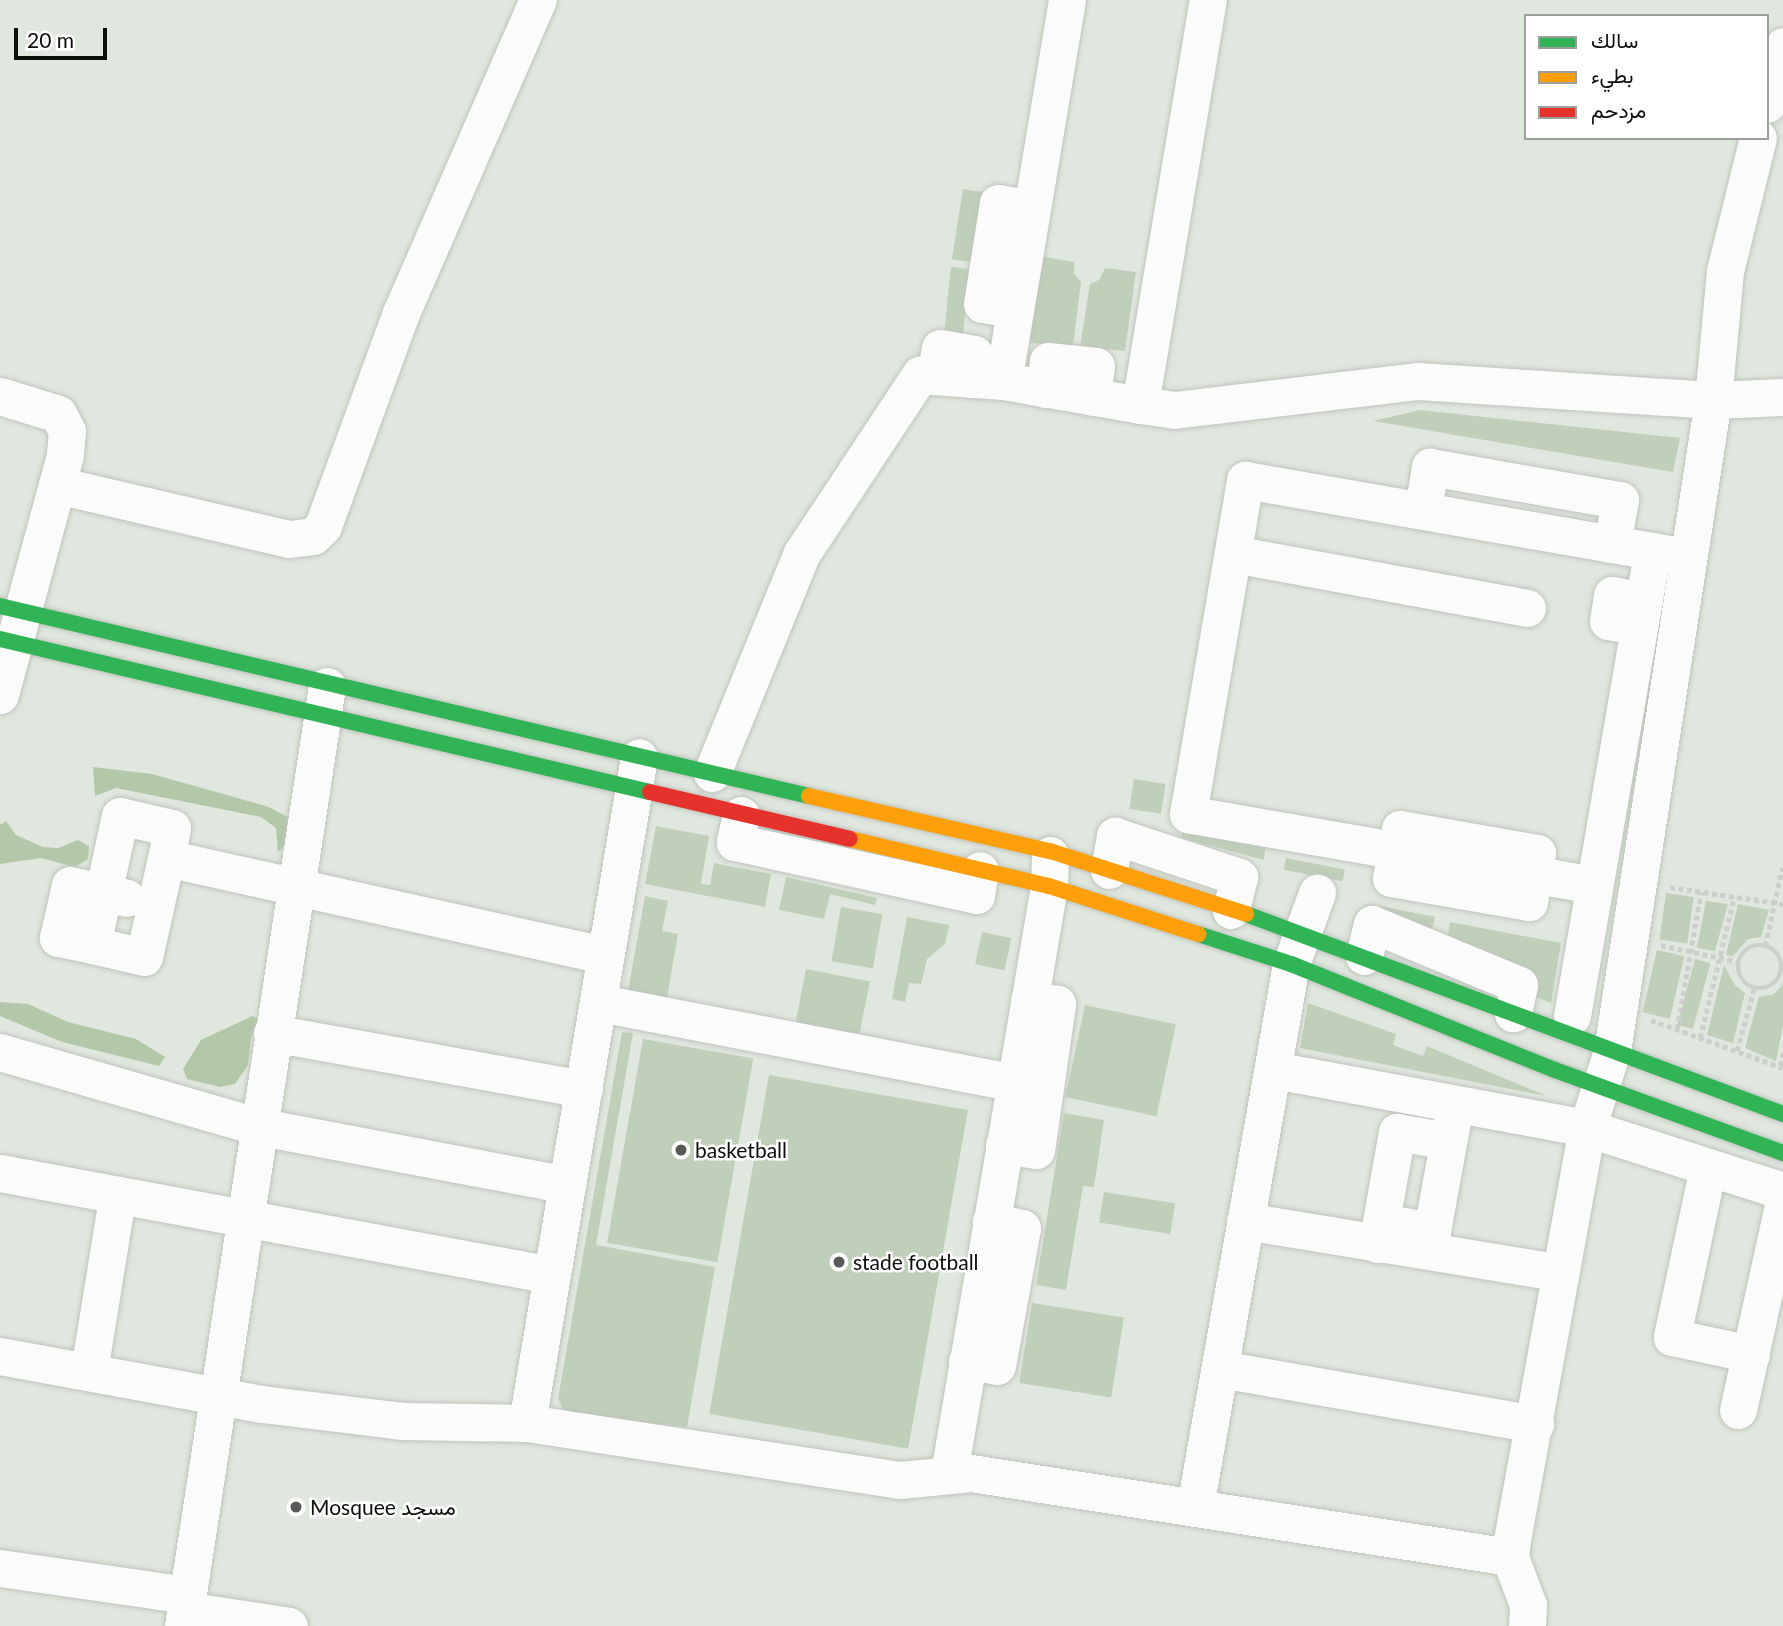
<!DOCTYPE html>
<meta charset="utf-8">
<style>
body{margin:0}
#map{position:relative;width:1783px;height:1626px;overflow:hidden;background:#e0e7de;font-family:Lato,Vazirmatn,sans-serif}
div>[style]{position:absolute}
.green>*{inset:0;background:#c0cfb9;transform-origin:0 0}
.forest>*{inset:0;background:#b2c8a8}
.path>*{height:4.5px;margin-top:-2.25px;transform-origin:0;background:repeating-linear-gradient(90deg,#cdcfcc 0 5px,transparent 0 8.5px)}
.path>.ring{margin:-2.25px;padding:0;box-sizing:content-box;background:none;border:4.5px solid #cdcfcc;border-radius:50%}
.roads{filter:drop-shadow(0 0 2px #bfc4bd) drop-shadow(0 0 2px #bfc4bd)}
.street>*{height:37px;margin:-18.5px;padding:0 18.5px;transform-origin:18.5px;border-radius:18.5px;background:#fafbfa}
.fast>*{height:16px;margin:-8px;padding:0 8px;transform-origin:8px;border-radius:8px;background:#30b455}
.slow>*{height:16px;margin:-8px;padding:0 8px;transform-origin:8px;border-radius:8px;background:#ff9f0a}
.jam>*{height:16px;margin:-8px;padding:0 8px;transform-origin:8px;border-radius:8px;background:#e5322d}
.dots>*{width:19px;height:19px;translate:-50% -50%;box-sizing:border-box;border:4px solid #fff;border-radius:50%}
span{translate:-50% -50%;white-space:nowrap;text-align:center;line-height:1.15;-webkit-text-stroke:5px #fff;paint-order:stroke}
.poi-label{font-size:21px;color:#0b0e09}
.left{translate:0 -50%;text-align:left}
.legend{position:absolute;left:1524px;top:14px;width:245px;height:126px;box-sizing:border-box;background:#fff;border:2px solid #9d9f9d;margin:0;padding:9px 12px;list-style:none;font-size:21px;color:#0b0e09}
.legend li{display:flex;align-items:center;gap:14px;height:35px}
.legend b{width:35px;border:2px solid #9d9f9d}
.scale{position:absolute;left:14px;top:28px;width:93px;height:32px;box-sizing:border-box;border:4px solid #0b0e09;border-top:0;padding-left:9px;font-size:21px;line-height:24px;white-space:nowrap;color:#0b0e09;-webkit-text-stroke:5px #fff;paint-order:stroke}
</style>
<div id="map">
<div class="green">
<i style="left:963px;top:189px;width:19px;height:71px;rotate:9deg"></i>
<i style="clip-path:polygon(1044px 257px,1074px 262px,1074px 274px,1081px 282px,1073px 345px,1028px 343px)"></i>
<i style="left:951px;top:267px;width:19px;height:71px;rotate:6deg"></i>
<i style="clip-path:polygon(1105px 268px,1136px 272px,1125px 351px,1080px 347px,1090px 284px,1099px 280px)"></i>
<i style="clip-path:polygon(1420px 410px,1680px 438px,1673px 472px,1373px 421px)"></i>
<i style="left:1134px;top:779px;width:32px;height:30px;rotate:9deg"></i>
<i style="clip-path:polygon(656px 826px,709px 836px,701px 884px,710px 885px,714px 863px,771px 874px,765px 907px,645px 884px)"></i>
<i style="clip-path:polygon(1183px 831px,1265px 848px,1264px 860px,1182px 838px)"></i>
<i style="left:1286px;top:858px;width:60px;height:12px;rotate:11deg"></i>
<i style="clip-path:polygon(786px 877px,877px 898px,875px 905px,830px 894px,824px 919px,779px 910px)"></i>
<i style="left:1666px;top:893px;width:28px;height:47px;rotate:8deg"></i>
<i style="clip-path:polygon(645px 896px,668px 901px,662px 931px,678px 934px,667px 998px,628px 991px)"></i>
<i style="clip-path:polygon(1706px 901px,1728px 904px,1715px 951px,1697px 948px)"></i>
<i style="clip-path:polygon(1738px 904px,1769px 910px,1761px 937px,1748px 939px,1733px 956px,1726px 955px)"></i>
<i style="clip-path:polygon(1380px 906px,1435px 917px,1432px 930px,1380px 911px)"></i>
<i style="left:841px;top:907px;width:42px;height:55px;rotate:10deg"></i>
<i style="clip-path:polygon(907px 917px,949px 925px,945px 944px,927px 959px,921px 984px,909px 983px,905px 1002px,892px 999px)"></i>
<i style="clip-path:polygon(1450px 922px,1561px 943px,1551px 1003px,1533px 996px,1535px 975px,1448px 936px)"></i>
<i style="left:982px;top:932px;width:30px;height:33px;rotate:12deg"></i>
<i style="left:1657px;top:950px;width:28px;height:64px;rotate:13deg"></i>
<i style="left:1695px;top:959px;width:16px;height:68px;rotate:15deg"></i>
<i style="clip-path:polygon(1724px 965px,1735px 985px,1745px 993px,1733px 1043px,1707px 1035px)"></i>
<i style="left:806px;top:969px;width:65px;height:54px;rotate:11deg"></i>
<i style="clip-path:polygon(1783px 984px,1783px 1025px,1776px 1061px,1745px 1048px,1759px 997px,1774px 994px)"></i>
<i style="clip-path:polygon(1308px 1003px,1396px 1034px,1393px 1045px,1423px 1056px,1427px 1046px,1547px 1096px,1300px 1048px)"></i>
<i style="left:1085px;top:1005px;width:93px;height:94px;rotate:12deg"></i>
<i style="clip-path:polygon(622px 1032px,633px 1033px,596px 1245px,715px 1267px,687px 1427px,566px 1414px,558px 1399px)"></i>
<i style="left:643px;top:1039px;width:112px;height:207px;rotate:10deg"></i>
<i style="left:769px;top:1075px;width:202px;height:344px;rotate:10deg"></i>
<i style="clip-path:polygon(1064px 1113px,1104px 1120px,1094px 1187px,1083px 1186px,1066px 1290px,1036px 1285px)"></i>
<i style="left:1104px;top:1192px;width:72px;height:31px;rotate:9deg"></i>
<i style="left:1032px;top:1303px;width:93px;height:81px;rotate:9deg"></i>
</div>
<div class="forest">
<i style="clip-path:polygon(93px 767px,152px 774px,269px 807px,293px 820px,290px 841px,278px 852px,276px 828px,261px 817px,116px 788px,95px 796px)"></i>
<i style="clip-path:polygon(6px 821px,16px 835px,43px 847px,58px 848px,78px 840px,89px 846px,88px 859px,75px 867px,41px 858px,0 864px,0 825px)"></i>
<i style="clip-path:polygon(0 1002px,28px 1004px,68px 1022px,136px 1039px,165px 1057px,159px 1066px,62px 1042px,0 1016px)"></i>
<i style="clip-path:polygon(252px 1016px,260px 1019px,251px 1038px,248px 1065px,235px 1084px,220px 1087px,187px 1079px,183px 1069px,201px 1040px)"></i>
</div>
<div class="path">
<i style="left:1670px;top:887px;width:114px;rotate:8.6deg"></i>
<i style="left:1661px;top:945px;width:80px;rotate:12.3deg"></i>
<i class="ring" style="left:1738px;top:945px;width:39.5px;height:39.5px"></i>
<i style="left:1765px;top:946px;width:80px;rotate:-77.7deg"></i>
<i style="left:1651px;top:1020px;width:140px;rotate:20deg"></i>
<i style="left:1677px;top:1029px;width:139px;rotate:-80.1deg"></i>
<i style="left:1700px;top:1038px;width:145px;rotate:-76.4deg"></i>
<i style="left:1737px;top:1051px;width:65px;rotate:-74.9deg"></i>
<i style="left:1780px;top:1066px;width:14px;rotate:-78deg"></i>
</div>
<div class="roads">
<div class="street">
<i style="left:1067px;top:0;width:386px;rotate:99.5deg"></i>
<i style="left:1003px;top:381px;width:139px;rotate:9.9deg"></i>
<i style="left:1140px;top:405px;width:411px;rotate:-80.5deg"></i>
<i style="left:1767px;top:104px;width:60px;rotate:-74.6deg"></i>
<i style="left:1014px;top:309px;width:32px;rotate:-171deg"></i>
<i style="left:982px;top:304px;width:102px;rotate:-81deg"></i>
<i style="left:998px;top:203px;width:33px;rotate:9deg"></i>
<i style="left:935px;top:376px;width:28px;rotate:-80deg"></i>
<i style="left:940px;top:348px;width:35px;rotate:10deg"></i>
<i style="left:974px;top:354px;width:25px;rotate:99deg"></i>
<i style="left:1045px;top:389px;width:28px;rotate:-84deg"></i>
<i style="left:1048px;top:361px;width:48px;rotate:5.9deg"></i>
<i style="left:1096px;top:366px;width:31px;rotate:97deg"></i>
<i style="left:0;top:396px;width:61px;rotate:17.2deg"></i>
<i style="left:58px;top:414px;width:19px;rotate:62deg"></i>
<i style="left:67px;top:431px;width:24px;rotate:95deg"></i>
<i style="left:65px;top:455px;width:249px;rotate:105.2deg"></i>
<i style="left:1140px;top:405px;width:34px;rotate:8deg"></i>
<i style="left:1174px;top:410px;width:246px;rotate:-6.8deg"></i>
<i style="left:1418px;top:381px;width:296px;rotate:3.7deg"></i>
<i style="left:1713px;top:400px;width:70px;rotate:-2.5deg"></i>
<i style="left:57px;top:485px;width:238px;rotate:13.1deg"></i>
<i style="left:289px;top:539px;width:24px;rotate:-7deg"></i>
<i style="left:313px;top:536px;width:14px;rotate:-45deg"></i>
<i style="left:323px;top:526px;width:227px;rotate:-69.9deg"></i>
<i style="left:401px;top:313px;width:342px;rotate:-66.4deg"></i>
<i style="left:1423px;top:510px;width:44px;rotate:-80.8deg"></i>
<i style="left:1430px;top:467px;width:193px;rotate:9.9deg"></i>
<i style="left:1620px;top:500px;width:45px;rotate:100.3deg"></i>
<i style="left:1233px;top:554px;width:299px;rotate:10.4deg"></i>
<i style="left:1639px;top:626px;width:31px;rotate:-171deg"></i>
<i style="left:1608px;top:621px;width:26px;rotate:-81deg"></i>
<i style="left:1612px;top:595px;width:32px;rotate:11deg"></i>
<i style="left:712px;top:773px;width:238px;rotate:-67.8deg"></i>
<i style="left:802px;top:553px;width:214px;rotate:-56.5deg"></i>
<i style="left:920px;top:375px;width:83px;rotate:4.1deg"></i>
<i style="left:741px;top:815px;width:28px;rotate:103deg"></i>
<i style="left:735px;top:842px;width:247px;rotate:12.4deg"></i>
<i style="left:976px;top:895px;width:25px;rotate:-81deg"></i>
<i style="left:1400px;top:829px;width:139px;rotate:9.9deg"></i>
<i style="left:1537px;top:853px;width:50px;rotate:99.3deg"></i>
<i style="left:1529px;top:902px;width:140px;rotate:-170.1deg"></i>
<i style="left:1391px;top:878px;width:50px;rotate:-79.6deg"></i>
<i style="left:166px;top:858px;width:101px;rotate:102.5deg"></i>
<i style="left:144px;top:957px;width:53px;rotate:-167deg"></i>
<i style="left:92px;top:945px;width:132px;rotate:-77.8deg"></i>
<i style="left:120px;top:816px;width:53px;rotate:13deg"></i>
<i style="left:172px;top:828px;width:31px;rotate:101deg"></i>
<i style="left:166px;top:858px;width:450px;rotate:12.5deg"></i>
<i style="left:1109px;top:870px;width:35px;rotate:-80deg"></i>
<i style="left:1115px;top:836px;width:131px;rotate:18.3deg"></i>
<i style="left:1239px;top:877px;width:34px;rotate:104deg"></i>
<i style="left:1594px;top:885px;width:412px;rotate:-170.1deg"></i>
<i style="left:1188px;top:814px;width:339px;rotate:-80.3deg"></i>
<i style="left:1245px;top:480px;width:450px;rotate:9.9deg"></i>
<i style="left:92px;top:945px;width:35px;rotate:-168deg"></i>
<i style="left:58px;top:938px;width:54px;rotate:-77.2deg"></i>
<i style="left:70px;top:885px;width:58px;rotate:12.8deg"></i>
<i style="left:1364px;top:956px;width:33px;rotate:-76deg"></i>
<i style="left:1372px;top:924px;width:159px;rotate:22.5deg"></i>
<i style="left:1519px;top:985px;width:29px;rotate:102deg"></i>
<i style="left:600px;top:1003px;width:453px;rotate:10.9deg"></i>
<i style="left:1572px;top:1016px;width:472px;rotate:-80.2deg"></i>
<i style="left:272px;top:1033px;width:317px;rotate:10.2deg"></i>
<i style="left:0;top:1052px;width:266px;rotate:16.1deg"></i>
<i style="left:256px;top:1126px;width:317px;rotate:10.7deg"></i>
<i style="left:1274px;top:1070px;width:318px;rotate:10.5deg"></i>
<i style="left:1587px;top:1128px;width:206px;rotate:17.8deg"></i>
<i style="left:1004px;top:1145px;width:32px;rotate:9deg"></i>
<i style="left:1036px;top:1150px;width:148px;rotate:-81.8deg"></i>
<i style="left:1057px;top:1004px;width:28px;rotate:-172deg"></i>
<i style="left:1708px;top:1167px;width:174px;rotate:102deg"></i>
<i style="left:1672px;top:1337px;width:81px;rotate:12.1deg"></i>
<i style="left:0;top:1173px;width:561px;rotate:10.47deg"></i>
<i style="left:1245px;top:1221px;width:320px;rotate:9.3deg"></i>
<i style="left:1387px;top:1223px;width:46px;rotate:10.1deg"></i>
<i style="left:1432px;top:1231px;width:129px;rotate:-79.7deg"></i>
<i style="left:1377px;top:1244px;width:114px;rotate:-79.9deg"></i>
<i style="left:1397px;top:1132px;width:52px;rotate:10deg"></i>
<i style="left:0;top:1356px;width:266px;rotate:10.4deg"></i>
<i style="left:262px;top:1404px;width:141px;rotate:6.9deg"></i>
<i style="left:402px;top:1421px;width:125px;rotate:0.9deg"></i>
<i style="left:527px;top:1423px;width:377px;rotate:8.7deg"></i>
<i style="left:900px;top:1480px;width:71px;rotate:-5.6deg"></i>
<i style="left:971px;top:1473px;width:546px;rotate:8.86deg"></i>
<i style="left:967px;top:1361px;width:30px;rotate:9deg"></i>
<i style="left:997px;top:1366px;width:140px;rotate:-79.7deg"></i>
<i style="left:1022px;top:1228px;width:32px;rotate:-169deg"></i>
<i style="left:1220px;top:1369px;width:320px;rotate:9.9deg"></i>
<i style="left:89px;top:1371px;width:175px;rotate:-80.8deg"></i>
<i style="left:1738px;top:1410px;width:209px;rotate:-77.6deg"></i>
<i style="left:527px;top:1423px;width:675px;rotate:-80.45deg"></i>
<i style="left:949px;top:1473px;width:595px;rotate:-80.33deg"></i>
<i style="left:1049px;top:886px;width:31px;rotate:-88deg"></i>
<i style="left:1195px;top:1507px;width:551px;rotate:-79.97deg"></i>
<i style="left:1291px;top:964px;width:76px;rotate:-69.9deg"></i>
<i style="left:0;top:1568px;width:189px;rotate:8.2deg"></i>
<i style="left:185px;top:1610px;width:105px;rotate:8.7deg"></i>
<i style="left:183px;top:1626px;width:951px;rotate:-81.29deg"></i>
<i style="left:1527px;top:1626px;width:21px;rotate:-87deg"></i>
<i style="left:1528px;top:1605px;width:51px;rotate:-110.6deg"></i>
<i style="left:1510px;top:1557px;width:17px;rotate:-83deg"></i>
<i style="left:1512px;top:1540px;width:419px;rotate:-79.7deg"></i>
<i style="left:1587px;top:1128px;width:81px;rotate:-72deg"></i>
<i style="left:1612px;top:1051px;width:659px;rotate:-81.18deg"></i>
<i style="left:1713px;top:400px;width:130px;rotate:-84.7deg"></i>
<i style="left:1725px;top:271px;width:137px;rotate:-76.1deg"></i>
</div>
<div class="fast">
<i style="left:0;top:606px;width:831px;rotate:13.22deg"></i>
<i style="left:0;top:639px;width:668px;rotate:13.25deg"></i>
<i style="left:1246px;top:914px;width:573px;rotate:20.43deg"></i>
<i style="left:1198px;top:934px;width:98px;rotate:17.9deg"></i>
<i style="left:1291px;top:964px;width:284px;rotate:21.9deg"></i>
<i style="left:1555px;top:1070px;width:243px;rotate:20deg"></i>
</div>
<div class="slow">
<i style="left:809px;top:796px;width:247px;rotate:12.9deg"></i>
<i style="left:1050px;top:851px;width:206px;rotate:17.8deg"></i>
<i style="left:850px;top:839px;width:204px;rotate:13.3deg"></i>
<i style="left:1049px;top:886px;width:157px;rotate:17.9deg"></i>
</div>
<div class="jam">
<i style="left:650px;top:792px;width:205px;rotate:13.2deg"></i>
</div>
</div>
<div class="dots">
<i style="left:681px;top:1150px;background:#565a54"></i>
<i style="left:839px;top:1262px;background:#565a54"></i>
<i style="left:296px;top:1507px;background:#565a54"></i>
</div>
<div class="poi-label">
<span class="left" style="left:695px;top:1150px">basketball</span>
<span class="left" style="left:853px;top:1262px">stade football</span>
<span class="left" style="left:310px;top:1507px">Mosquee مسجد</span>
</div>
<ul class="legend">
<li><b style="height:9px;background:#30b455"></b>سالك</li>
<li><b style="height:9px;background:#ff9f0a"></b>بطيء</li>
<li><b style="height:9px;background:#e5322d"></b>مزدحم</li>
</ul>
<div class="scale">20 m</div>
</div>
